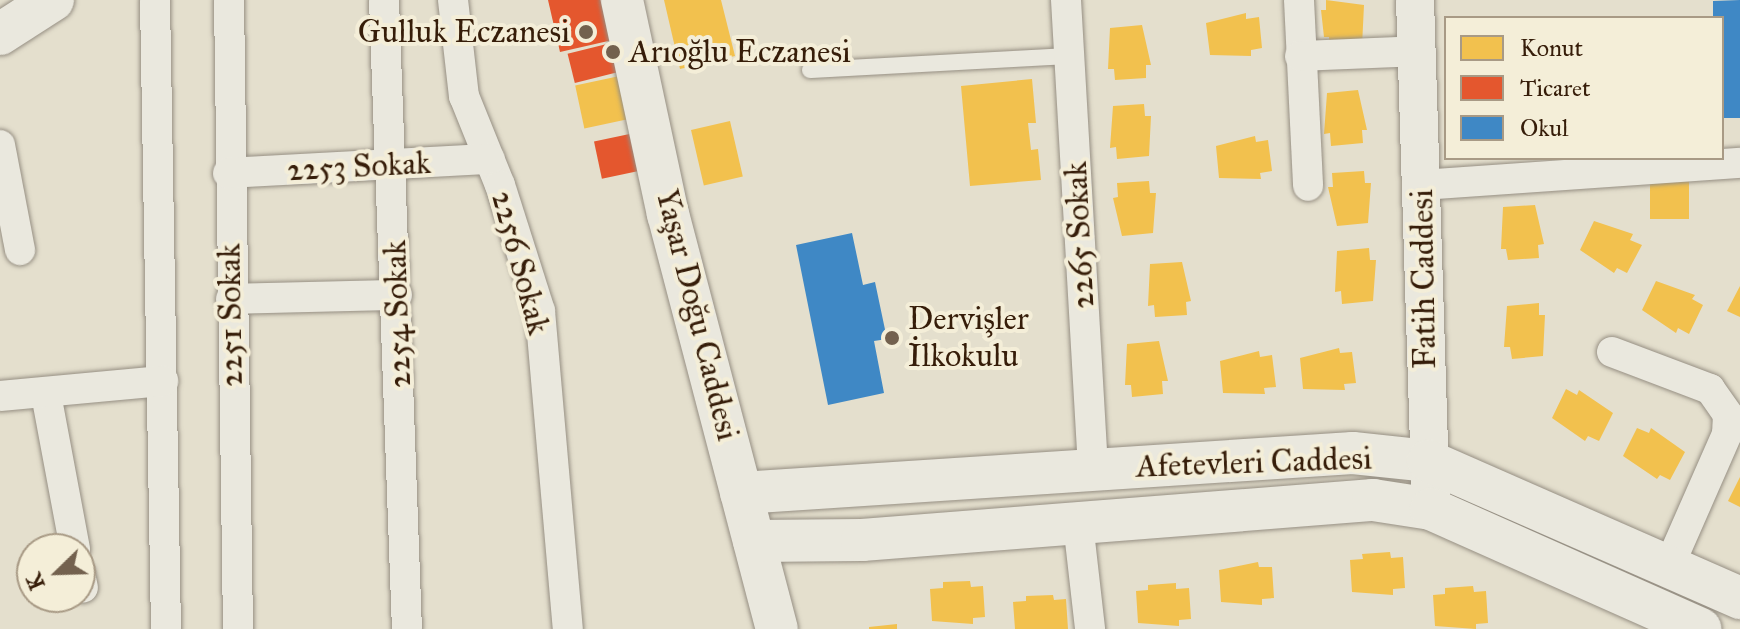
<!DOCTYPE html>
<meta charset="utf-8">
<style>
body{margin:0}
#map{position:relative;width:1740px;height:629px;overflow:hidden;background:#e4dfcd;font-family:"IM FELL Great Primer",serif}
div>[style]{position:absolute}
.homes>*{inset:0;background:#f2c14e;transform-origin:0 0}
.shops>*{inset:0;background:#e4572e;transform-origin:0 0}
.schools>*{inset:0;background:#3f88c5}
.roads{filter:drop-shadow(0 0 2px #968f83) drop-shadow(0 0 2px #968f83)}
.service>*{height:16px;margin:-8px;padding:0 8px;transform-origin:8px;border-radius:8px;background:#eae8de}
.minor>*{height:30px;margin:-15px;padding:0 15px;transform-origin:15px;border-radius:15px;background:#eae8de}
.tertiary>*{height:38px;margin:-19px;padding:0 19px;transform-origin:19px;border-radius:19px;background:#eae8de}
.secondary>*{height:42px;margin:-21px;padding:0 21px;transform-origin:21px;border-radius:21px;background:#eae8de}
.dots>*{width:22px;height:22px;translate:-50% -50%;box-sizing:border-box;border:4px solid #f4eed8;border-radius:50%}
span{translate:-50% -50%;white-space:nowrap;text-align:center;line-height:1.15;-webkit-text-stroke:8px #f4eed8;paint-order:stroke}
.poi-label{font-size:32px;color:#361d09}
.right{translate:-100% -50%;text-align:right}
.left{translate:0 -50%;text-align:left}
.street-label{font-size:32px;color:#361d09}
.legend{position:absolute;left:1444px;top:16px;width:280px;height:144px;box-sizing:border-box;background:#f4eed8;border:2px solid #a89a85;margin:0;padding:10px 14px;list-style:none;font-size:24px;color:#361d09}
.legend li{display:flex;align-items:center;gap:16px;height:40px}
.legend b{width:40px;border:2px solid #a89a85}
.north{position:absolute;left:16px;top:533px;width:80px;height:80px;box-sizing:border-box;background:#f4eed8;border:2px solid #a89a85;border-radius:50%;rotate:247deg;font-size:22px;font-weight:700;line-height:32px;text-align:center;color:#361d09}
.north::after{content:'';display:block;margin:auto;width:28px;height:36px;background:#73614e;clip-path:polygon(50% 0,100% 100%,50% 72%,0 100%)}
</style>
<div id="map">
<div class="homes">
<i style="clip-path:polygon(664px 0,721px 0,735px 56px,680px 69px)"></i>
<i style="clip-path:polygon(1326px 0,1364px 5px,1362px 46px,1330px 48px,1329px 37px,1324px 37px,1321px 10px,1326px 10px)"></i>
<i style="clip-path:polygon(1246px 13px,1246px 19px,1259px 17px,1262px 48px,1251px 50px,1251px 56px,1210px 55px,1206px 23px)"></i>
<i style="clip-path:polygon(1142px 25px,1151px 65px,1146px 65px,1146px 78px,1115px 80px,1114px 69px,1108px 69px,1110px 28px)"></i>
<i style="left:629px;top:74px;width:44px;height:55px;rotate:78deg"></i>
<i style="clip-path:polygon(1032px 79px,1036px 123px,1028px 123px,1031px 150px,1038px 149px,1041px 180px,970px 186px,961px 86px)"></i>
<i style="clip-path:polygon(1358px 90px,1367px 130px,1362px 130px,1363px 143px,1331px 146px,1330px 133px,1324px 134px,1327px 93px)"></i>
<i style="clip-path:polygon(1144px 104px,1145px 116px,1151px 116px,1149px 156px,1117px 159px,1116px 147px,1110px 148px,1113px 106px)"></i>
<i style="left:730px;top:121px;width:57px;height:40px;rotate:77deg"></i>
<i style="clip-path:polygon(1255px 136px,1256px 142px,1268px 140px,1272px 171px,1260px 173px,1261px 179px,1219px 178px,1216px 146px)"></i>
<i style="clip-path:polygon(1364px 171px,1365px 183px,1371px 183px,1368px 223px,1337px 226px,1328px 187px,1333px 187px,1332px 173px)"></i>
<i style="clip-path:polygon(1149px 181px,1150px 193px,1156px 193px,1153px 233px,1122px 236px,1113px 198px,1118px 197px,1117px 183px)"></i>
<i style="left:1650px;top:181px;width:39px;height:38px"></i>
<i style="clip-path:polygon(1535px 205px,1544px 244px,1538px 245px,1539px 258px,1508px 260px,1506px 249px,1501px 249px,1503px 207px)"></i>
<i style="clip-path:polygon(1594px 221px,1633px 234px,1630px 240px,1642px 245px,1627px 273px,1617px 268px,1614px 273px,1580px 250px)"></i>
<i style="clip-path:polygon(1369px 248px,1370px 260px,1376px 260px,1373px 301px,1342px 304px,1341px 291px,1335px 292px,1337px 251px)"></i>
<i style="clip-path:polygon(1182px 262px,1191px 301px,1186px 302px,1187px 315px,1155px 317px,1154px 305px,1148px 306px,1150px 264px)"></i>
<i style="clip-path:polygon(1656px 281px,1695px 295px,1692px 299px,1703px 305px,1689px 334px,1678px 328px,1676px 333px,1642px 310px)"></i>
<i style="clip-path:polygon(1740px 286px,1740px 317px,1727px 311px)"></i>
<i style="clip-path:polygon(1539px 303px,1539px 315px,1545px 315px,1543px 356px,1512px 359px,1510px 347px,1504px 347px,1507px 306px)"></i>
<i style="clip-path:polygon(1159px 341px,1168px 381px,1162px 381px,1163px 394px,1132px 397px,1131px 385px,1125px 385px,1127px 344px)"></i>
<i style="clip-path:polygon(1339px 348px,1340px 353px,1352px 352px,1356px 383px,1344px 384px,1345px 390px,1303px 389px,1300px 358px)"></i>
<i style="clip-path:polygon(1259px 351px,1260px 357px,1272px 355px,1276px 387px,1264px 388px,1265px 394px,1223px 393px,1220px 361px)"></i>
<i style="clip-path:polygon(1566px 389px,1577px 395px,1579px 390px,1613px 413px,1599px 441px,1588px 436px,1585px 441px,1552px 418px)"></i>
<i style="clip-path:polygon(1637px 428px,1649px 433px,1651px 428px,1685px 452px,1670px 480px,1660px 475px,1657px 479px,1623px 456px)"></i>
<i style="clip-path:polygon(1740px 477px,1740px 507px,1728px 501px)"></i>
<i style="clip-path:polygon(1390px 552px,1391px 558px,1403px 557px,1405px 588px,1393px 589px,1393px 595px,1352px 592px,1350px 560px,1363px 559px,1362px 554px)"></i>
<i style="clip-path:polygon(1258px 562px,1259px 567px,1272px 567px,1274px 598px,1262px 599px,1262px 605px,1221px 602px,1219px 570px)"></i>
<i style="clip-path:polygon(970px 581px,971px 587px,983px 586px,985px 617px,973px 618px,973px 624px,932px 621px,930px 589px,943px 588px,943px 582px)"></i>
<i style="clip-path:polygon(1176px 583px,1176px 589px,1189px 588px,1191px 619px,1179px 620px,1179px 626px,1138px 623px,1136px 591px,1148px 590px,1148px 585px)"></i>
<i style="clip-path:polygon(1473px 586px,1474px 592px,1486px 591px,1488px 623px,1476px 624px,1476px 629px,1435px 626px,1433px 595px,1445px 594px,1445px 588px)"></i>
<i style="clip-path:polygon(1053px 595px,1054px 600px,1066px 599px,1068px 629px,1015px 629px,1013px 602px,1026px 601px,1026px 596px)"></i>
<i style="clip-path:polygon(897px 624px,897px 629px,869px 629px,869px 627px)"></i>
</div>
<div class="shops">
<i style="clip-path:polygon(548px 0,608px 0,617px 39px,560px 52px)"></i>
<i style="left:619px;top:41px;width:30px;height:53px;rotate:76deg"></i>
<i style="left:639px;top:132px;width:38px;height:46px;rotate:78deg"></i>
</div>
<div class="schools">
<i style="clip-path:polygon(1740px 0,1740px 118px,1722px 118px,1722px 18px,1713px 18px,1713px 1px)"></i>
<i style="clip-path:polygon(852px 233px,863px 285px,875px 282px,887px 339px,874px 341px,884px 393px,828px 405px,796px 245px)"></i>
</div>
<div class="roads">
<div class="service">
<i style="left:810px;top:70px;width:260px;rotate:-3.1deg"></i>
</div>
<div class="minor">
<i style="left:155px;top:0;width:629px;rotate:89deg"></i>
<i style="left:229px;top:0;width:629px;rotate:89.18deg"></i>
<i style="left:384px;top:0;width:629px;rotate:87.91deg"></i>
<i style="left:453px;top:0;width:97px;rotate:83.5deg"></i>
<i style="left:464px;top:96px;width:96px;rotate:68deg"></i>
<i style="left:500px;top:185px;width:132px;rotate:72.4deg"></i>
<i style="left:540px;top:311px;width:319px;rotate:85deg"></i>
<i style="left:1066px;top:0;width:471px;rotate:86.7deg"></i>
<i style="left:1299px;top:0;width:186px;rotate:87.2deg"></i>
<i style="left:1300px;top:56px;width:119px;rotate:-2.4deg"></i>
<i style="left:0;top:145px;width:107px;rotate:79.2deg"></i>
<i style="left:228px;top:173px;width:262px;rotate:-3.1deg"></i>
<i style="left:1422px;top:185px;width:319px;rotate:-4deg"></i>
<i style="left:231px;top:299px;width:166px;rotate:-1.4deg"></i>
<i style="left:1612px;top:352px;width:105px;rotate:20.7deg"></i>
<i style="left:1710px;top:389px;width:32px;rotate:55deg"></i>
<i style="left:1728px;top:415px;width:19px;rotate:93deg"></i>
<i style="left:1727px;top:434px;width:144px;rotate:113.7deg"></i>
<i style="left:46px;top:394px;width:158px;rotate:79.4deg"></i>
<i style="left:0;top:396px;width:164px;rotate:-5.3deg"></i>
<i style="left:1078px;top:523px;width:107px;rotate:83.5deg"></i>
<i style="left:80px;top:574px;width:14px;rotate:78deg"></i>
</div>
<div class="tertiary">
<i style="left:1415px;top:0;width:509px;rotate:88.2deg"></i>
</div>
<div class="secondary">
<i style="left:622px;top:0;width:219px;rotate:77.9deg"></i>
<i style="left:668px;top:214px;width:429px;rotate:75.3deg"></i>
<i style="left:0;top:34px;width:63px;rotate:-32.7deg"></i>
<i style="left:741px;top:493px;width:613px;rotate:-3.74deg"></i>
<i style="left:1353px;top:453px;width:75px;rotate:6.1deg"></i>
<i style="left:1428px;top:461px;width:341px;rotate:23.7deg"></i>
<i style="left:754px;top:541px;width:108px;rotate:-0.5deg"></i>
<i style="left:862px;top:540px;width:513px;rotate:-4.48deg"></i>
<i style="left:1373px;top:500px;width:59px;rotate:8.8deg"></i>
<i style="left:1431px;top:509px;width:295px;rotate:24deg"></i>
</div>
</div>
<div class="dots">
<i style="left:586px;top:32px;background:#73614e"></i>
<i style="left:613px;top:52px;background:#73614e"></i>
<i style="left:892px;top:338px;background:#73614e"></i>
</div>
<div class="poi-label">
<span class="right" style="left:570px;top:32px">Gulluk Eczanesi</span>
<span class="left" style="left:629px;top:52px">Arıoğlu Eczanesi</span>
<span class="left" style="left:908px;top:338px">Dervişler<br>İlkokulu</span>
</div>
<div class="street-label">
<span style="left:359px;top:167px;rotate:-3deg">2253 Sokak</span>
<span style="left:1080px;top:235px;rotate:-93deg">2265 Sokak</span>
<span style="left:520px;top:263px;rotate:75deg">2256 Sokak</span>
<span style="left:1424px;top:279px;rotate:-91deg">Fatih Caddesi</span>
<span style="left:398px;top:314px;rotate:-92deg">2254 Sokak</span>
<span style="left:231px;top:315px;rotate:-91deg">2251 Sokak</span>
<span style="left:697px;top:315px;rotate:76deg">Yaşar Doğu Caddesi</span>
<span style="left:1254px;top:463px;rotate:-2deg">Afetevleri Caddesi</span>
</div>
<ul class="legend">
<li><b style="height:22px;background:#f2c14e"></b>Konut</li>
<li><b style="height:22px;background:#e4572e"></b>Ticaret</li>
<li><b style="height:22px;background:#3f88c5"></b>Okul</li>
</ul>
<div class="north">K</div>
</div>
